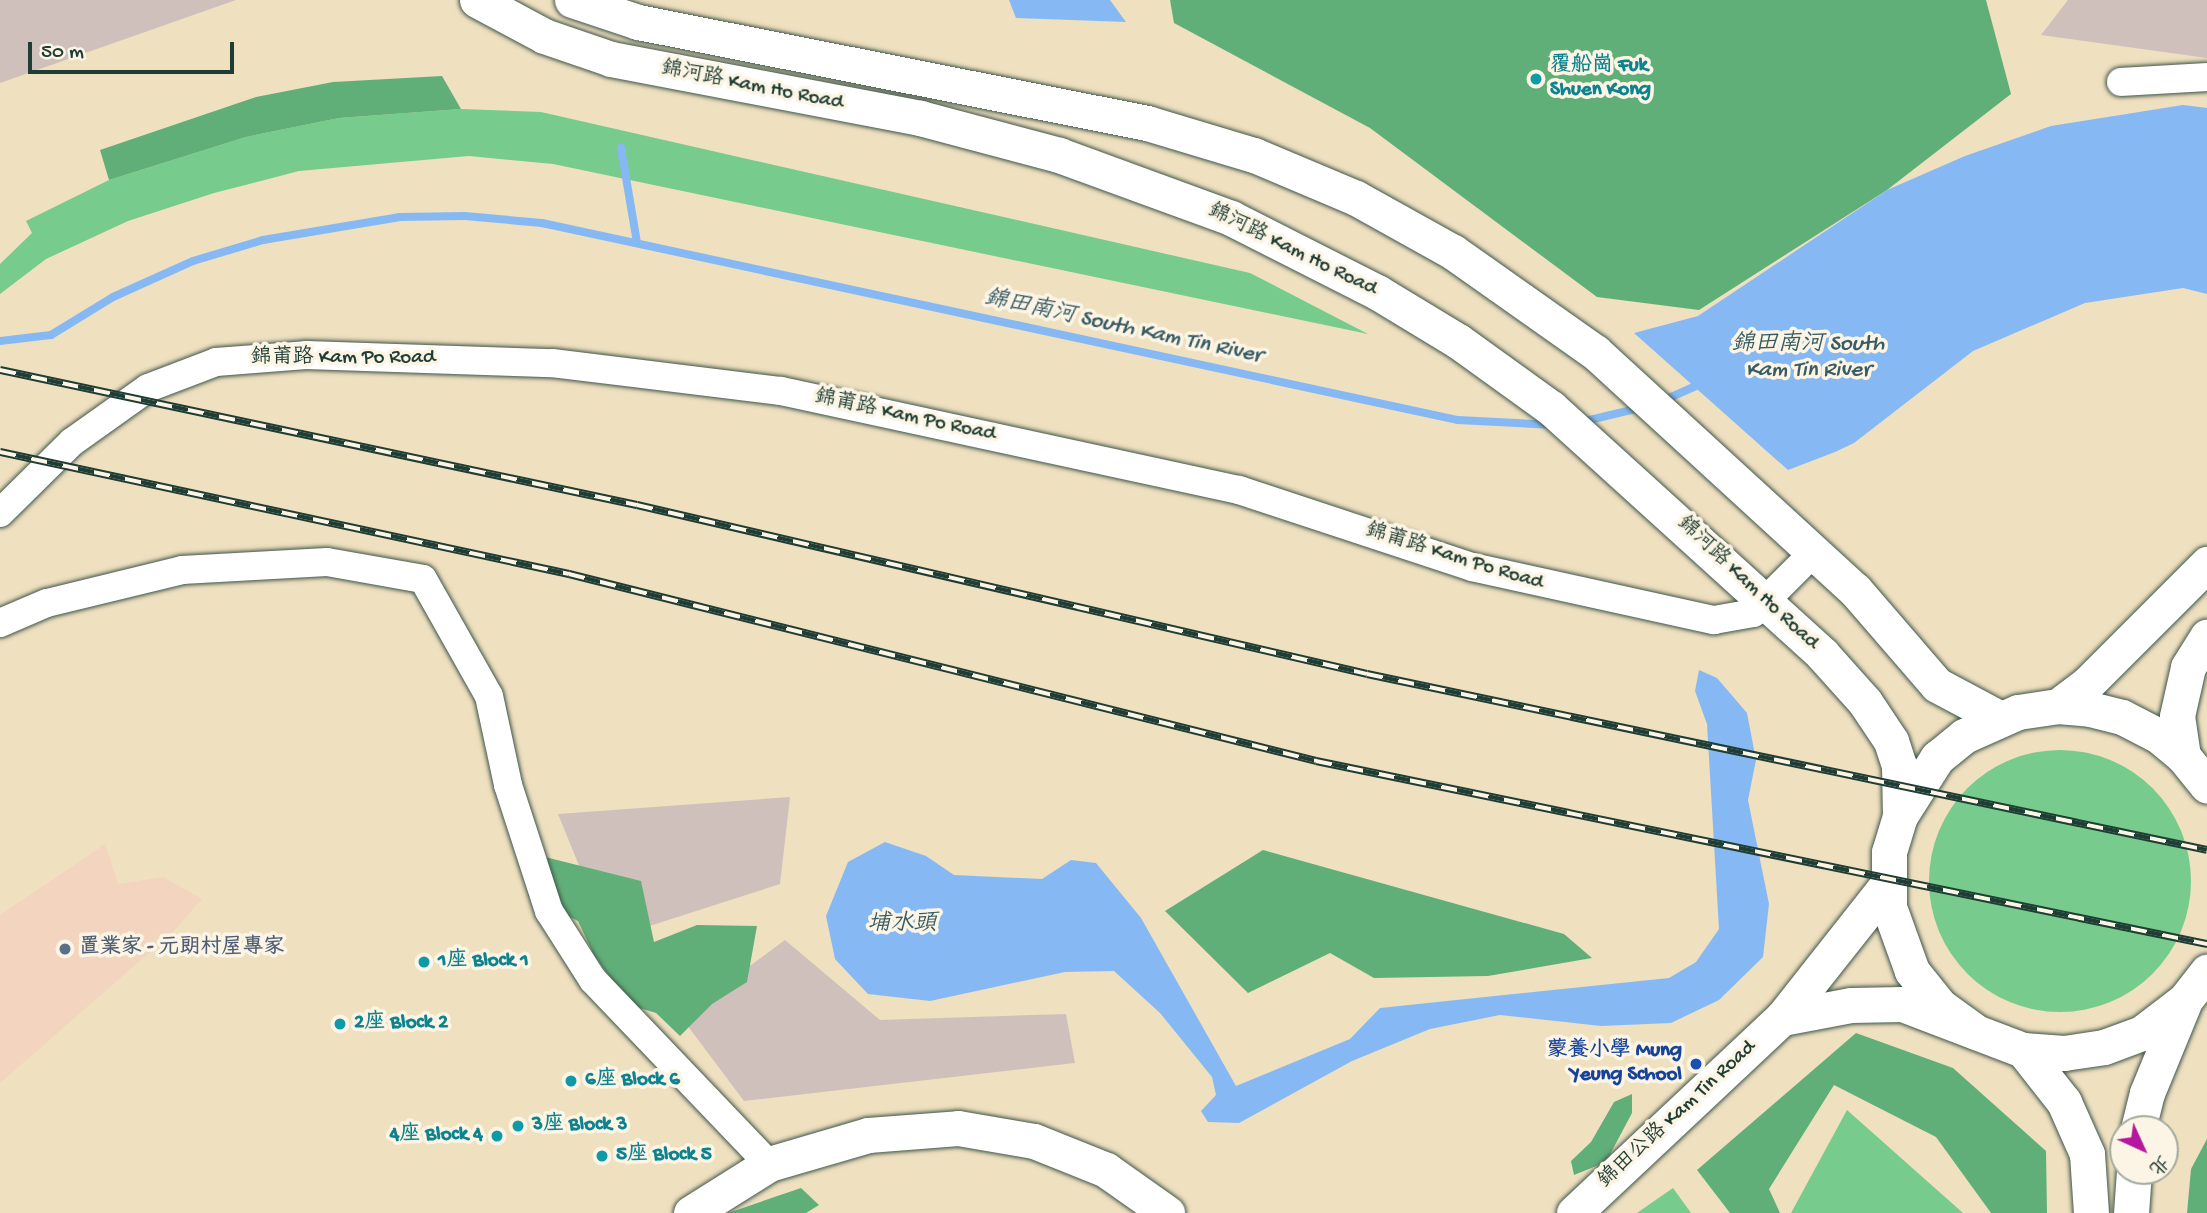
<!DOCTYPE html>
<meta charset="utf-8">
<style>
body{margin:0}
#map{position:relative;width:2207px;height:1213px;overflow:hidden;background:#efe0c0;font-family:"Gochi Hand","LXGW WenKai TC",sans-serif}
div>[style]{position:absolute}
.built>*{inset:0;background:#f3d4bf}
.industrial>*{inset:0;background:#cfc0bb}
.green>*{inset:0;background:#77cb8d}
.round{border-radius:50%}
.forest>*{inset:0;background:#61af78}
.water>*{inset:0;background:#86b9f3}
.stream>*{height:8px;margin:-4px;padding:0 4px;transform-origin:4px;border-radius:4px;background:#86b9f3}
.roads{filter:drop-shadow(0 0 2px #3e5549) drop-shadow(0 0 2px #3e5549)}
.minor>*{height:28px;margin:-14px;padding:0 14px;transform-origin:14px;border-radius:14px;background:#fff}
.major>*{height:35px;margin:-17.5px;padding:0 17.5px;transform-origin:17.5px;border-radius:17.5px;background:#fff}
.rail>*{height:8px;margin-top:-4px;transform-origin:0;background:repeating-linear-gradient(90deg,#fcf5e5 0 16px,#1f3d34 0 32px);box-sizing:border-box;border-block:2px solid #1f3d34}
.dots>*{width:19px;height:19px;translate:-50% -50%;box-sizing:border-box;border:4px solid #fcf5e5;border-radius:50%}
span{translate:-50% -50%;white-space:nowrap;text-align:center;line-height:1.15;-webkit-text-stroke:7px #fcf5e5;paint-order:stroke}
.culture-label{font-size:21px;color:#0d838f;font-weight:700}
.left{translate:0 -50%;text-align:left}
.right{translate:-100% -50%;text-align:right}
.street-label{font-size:21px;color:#1f3d34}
.service-label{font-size:21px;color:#4e5e75;font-weight:700}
.transit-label{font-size:21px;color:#164399;font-weight:700}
.water-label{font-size:23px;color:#395c64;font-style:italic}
.north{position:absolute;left:2109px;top:1115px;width:70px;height:70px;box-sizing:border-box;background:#fcf5e5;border:2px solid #a4ab9e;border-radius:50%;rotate:135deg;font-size:19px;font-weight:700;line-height:28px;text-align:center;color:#1f3d34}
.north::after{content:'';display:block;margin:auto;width:24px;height:32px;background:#b5179e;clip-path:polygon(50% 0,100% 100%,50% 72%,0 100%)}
.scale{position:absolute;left:28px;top:42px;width:206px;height:32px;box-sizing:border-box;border:4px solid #1f3d34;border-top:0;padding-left:9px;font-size:21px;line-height:24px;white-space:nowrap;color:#1f3d34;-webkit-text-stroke:5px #fcf5e5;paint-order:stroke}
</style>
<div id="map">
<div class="built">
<i style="clip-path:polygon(105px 844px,118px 884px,163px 877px,202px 899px,173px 932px,0 1083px,0 915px)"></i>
</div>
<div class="industrial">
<i style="clip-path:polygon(0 0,236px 0,0 83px)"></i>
<i style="clip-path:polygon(2068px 0,2207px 0,2207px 58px,2041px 35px)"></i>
<i style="clip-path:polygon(790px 797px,780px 884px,609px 939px,558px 814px)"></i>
<i style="clip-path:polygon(785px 940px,880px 1020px,1066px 1014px,1075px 1063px,744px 1101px,681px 1017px)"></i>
</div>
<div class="green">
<i style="clip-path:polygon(461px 109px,541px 112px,1250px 273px,1368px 334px,553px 164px,469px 156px,299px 171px,214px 193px,128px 221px,46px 259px,0 294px,0 264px,32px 233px,26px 221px,109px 180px,246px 137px,339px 118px)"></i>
<i class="round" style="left:1929px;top:750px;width:262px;height:262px"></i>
<i style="clip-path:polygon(1847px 1110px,1963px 1213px,1791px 1213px)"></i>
<i style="clip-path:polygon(1673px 1188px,1691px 1213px,1637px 1213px)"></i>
</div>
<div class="forest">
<i style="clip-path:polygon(1170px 0,1986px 0,2011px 94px,1887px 190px,1699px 310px,1597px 297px,1370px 128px,1174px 23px)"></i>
<i style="clip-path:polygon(442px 76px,461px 109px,339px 118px,246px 137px,109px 180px,100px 150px,256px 97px,333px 82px)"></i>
<i style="clip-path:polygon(1263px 850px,1564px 934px,1592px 958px,1488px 976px,1374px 978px,1330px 953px,1248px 993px,1165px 911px)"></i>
<i style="clip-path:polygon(541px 856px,641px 881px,654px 942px,697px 925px,757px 926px,747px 982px,712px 1004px,680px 1036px,656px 1013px,630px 1005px,594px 955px,578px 921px,528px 896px)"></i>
<i style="clip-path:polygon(1856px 1033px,1953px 1068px,2046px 1151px,2047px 1213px,1991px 1213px,1936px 1137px,1834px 1085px,1769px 1189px,1780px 1213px,1730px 1213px,1697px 1170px)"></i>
<i style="clip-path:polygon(1632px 1094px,1632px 1113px,1606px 1162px,1574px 1175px,1571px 1161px,1591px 1142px,1614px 1102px)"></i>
<i style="clip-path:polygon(2207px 1139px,2207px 1213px,2187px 1213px,2191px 1169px)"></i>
<i style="clip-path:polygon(801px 1188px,819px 1205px,806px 1213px,728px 1213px)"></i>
</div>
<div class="water">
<i style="clip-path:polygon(1009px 0,1110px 0,1126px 22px,1016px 18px)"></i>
<i style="clip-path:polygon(2183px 105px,2207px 108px,2207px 294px,2183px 288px,2085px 303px,1973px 351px,1854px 443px,1835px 452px,1788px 470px,1634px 333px,1698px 316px,1887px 190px,1965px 156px,2051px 126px)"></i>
<i style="clip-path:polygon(1699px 670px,1717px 678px,1747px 713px,1756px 760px,1748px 800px,1769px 904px,1763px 957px,1719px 1000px,1671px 1023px,1601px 1026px,1500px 1015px,1430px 1029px,1352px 1061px,1239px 1123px,1208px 1122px,1201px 1111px,1216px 1095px,1212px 1077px,1160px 1013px,1114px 971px,1065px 972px,930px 1001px,868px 994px,835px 959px,826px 916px,848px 862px,885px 842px,926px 856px,954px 875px,1042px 879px,1071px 860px,1096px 863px,1141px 918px,1236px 1086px,1350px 1039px,1380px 1008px,1669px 978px,1696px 962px,1719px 929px,1707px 724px,1695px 691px)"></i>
</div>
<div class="stream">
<i style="left:621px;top:148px;width:96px;rotate:80.4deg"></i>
<i style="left:0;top:341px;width:51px;rotate:-6.7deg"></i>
<i style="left:51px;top:335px;width:73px;rotate:-31.5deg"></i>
<i style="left:113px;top:297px;width:88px;rotate:-24.2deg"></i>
<i style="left:193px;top:261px;width:73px;rotate:-16.7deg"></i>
<i style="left:263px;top:240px;width:139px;rotate:-9.5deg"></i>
<i style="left:400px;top:217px;width:65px;rotate:-0.9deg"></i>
<i style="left:465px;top:216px;width:77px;rotate:5.2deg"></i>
<i style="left:542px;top:223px;width:937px;rotate:12.14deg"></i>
<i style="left:1458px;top:420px;width:96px;rotate:3deg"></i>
<i style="left:1662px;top:401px;width:47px;rotate:-23.8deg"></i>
<i style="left:1581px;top:422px;width:61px;rotate:-13.3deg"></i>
</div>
<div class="roads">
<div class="minor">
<i style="left:2121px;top:82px;width:86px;rotate:-3.3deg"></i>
<i style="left:0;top:513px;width:101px;rotate:-44.6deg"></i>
<i style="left:72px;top:442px;width:93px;rotate:-35.4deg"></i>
<i style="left:148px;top:388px;width:73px;rotate:-20.9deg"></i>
<i style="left:216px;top:362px;width:90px;rotate:-4.4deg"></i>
<i style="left:306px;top:355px;width:246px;rotate:1.9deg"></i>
<i style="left:552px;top:363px;width:231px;rotate:7deg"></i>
<i style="left:781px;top:391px;width:469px;rotate:12.2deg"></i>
<i style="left:1239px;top:490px;width:245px;rotate:18.3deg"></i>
<i style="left:1472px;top:567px;width:248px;rotate:12.4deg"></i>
<i style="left:1714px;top:620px;width:40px;rotate:-10deg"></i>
<i style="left:1753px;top:613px;width:88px;rotate:-45deg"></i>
<i style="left:0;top:623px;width:51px;rotate:-23.1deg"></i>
<i style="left:47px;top:603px;width:139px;rotate:-13.7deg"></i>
<i style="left:182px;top:570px;width:145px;rotate:-3.2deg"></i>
<i style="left:327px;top:562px;width:97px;rotate:10deg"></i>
<i style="left:423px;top:579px;width:134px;rotate:60.6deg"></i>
<i style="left:489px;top:696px;width:91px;rotate:77.9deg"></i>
<i style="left:508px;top:785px;width:133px;rotate:72deg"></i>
<i style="left:549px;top:911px;width:82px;rotate:57.5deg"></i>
<i style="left:593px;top:980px;width:255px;rotate:46.3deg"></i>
</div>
<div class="major">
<i style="left:477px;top:0;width:76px;rotate:28.2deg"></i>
<i style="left:544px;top:36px;width:71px;rotate:18.9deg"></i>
<i style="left:611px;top:59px;width:315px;rotate:10.8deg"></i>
<i style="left:920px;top:118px;width:144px;rotate:14.9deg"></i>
<i style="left:1059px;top:155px;width:183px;rotate:20.1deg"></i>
<i style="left:1231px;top:218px;width:164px;rotate:26.9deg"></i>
<i style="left:1377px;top:292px;width:95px;rotate:31.2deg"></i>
<i style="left:1458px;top:341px;width:115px;rotate:35.8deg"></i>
<i style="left:1551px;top:408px;width:366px;rotate:42.2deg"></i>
<i style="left:1822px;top:654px;width:64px;rotate:48.1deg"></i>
<i style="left:1865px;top:702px;width:47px;rotate:56.3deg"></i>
<i style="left:1891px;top:741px;width:25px;rotate:72deg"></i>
<i style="left:1899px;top:765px;width:51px;rotate:88.9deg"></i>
<i style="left:572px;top:0;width:70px;rotate:18.4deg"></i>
<i style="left:638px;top:22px;width:519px;rotate:11.22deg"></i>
<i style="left:1147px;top:123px;width:112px;rotate:16.7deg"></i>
<i style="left:1254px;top:155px;width:111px;rotate:22.9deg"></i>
<i style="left:1356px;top:198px;width:111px;rotate:29.1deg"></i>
<i style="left:1453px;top:252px;width:174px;rotate:35.2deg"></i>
<i style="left:1595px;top:352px;width:352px;rotate:42.5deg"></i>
<i style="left:1855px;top:590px;width:125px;rotate:49.2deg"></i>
<i style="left:1937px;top:685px;width:70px;rotate:28deg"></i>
<i style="left:2058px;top:706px;width:36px;rotate:-37deg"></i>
<i style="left:2087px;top:684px;width:170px;rotate:-45deg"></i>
<i style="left:2183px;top:756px;width:40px;rotate:-98.5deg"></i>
<i style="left:2177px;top:716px;width:50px;rotate:-77.3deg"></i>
<i style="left:2188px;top:667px;width:36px;rotate:-58deg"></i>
<i style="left:1782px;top:1018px;width:70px;rotate:-10.7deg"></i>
<i style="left:1851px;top:1005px;width:51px;rotate:-1.1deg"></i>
<i style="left:1902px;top:1004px;width:129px;rotate:20.8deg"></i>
<i style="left:2023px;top:1050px;width:41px;rotate:4.2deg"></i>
<i style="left:2064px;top:1053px;width:40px;rotate:-8.5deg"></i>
<i style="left:2104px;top:1047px;width:40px;rotate:-20.2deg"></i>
<i style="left:2142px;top:1033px;width:54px;rotate:-37.5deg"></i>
<i style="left:2185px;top:1000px;width:36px;rotate:-52deg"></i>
<i style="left:1976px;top:1032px;width:44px;rotate:-144.2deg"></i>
<i style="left:1940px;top:1006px;width:45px;rotate:-128.7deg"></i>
<i style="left:1912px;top:971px;width:68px;rotate:-109.8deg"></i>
<i style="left:1889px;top:907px;width:55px;rotate:-90deg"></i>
<i style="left:1889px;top:852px;width:38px;rotate:-73deg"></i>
<i style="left:1900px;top:816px;width:69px;rotate:-57.5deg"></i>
<i style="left:1937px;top:758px;width:35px;rotate:-39deg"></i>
<i style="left:1964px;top:736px;width:59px;rotate:-24deg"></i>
<i style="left:2018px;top:712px;width:40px;rotate:-8.5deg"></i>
<i style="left:2058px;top:706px;width:32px;rotate:5deg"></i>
<i style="left:2090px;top:709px;width:33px;rotate:14deg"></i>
<i style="left:2122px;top:717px;width:42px;rotate:27.2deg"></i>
<i style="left:2159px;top:736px;width:31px;rotate:40deg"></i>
<i style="left:2183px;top:756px;width:38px;rotate:51deg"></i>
<i style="left:2023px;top:1050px;width:66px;rotate:51.7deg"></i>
<i style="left:2064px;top:1102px;width:57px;rotate:66.1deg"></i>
<i style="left:2087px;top:1154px;width:59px;rotate:86.1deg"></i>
<i style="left:2138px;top:1129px;width:37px;rotate:-76deg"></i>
<i style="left:2147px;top:1093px;width:97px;rotate:-67.7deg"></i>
<i style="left:691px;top:1213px;width:92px;rotate:-32.1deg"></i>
<i style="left:769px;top:1164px;width:103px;rotate:-16.3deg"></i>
<i style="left:868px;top:1135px;width:90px;rotate:-4.4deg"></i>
<i style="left:958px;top:1128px;width:77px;rotate:9.7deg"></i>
<i style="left:1034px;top:1141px;width:78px;rotate:21.9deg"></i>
<i style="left:1106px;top:1170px;width:75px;rotate:35.2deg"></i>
<i style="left:1574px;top:1213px;width:285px;rotate:-43.2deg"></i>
<i style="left:1782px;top:1018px;width:169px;rotate:-51.7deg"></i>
<i style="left:2131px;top:1213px;width:42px;rotate:-85.9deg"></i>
</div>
</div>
<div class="rail">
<i style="left:0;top:370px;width:651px;rotate:11.97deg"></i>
<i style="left:637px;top:505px;width:749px;rotate:13.03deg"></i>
<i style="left:1367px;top:674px;width:858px;rotate:11.83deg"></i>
<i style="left:0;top:452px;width:582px;rotate:12.1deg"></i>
<i style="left:569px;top:574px;width:770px;rotate:14.05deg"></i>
<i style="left:1316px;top:761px;width:910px;rotate:11.61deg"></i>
</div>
<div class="dots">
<i style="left:1536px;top:79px;background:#0f9aa8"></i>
<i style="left:65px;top:949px;background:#5c6f8a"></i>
<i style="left:424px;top:962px;background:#0f9aa8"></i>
<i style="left:340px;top:1024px;background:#0f9aa8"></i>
<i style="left:1696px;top:1064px;background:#1a4fb4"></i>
<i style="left:571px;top:1081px;background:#0f9aa8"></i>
<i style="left:518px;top:1126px;background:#0f9aa8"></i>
<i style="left:497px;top:1136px;background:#0f9aa8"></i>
<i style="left:602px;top:1156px;background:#0f9aa8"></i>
</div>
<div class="culture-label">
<span class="left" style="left:1550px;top:79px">覆船崗 Fuk<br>Shuen Kong</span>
<span class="left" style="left:438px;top:962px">1座 Block 1</span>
<span class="left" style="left:354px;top:1024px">2座 Block 2</span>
<span class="left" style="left:585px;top:1081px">6座 Block 6</span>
<span class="left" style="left:532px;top:1126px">3座 Block 3</span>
<span class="right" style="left:483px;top:1136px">4座 Block 4</span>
<span class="left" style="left:616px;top:1156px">5座 Block 5</span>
</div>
<div class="street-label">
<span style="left:752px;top:87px;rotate:11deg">錦河路 Kam Ho Road</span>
<span style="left:1292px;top:251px;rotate:26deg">錦河路 Kam Ho Road</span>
<span style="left:343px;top:359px">錦莆路 Kam Po Road</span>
<span style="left:905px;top:417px;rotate:12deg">錦莆路 Kam Po Road</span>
<span style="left:1454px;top:558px;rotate:17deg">錦莆路 Kam Po Road</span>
<span style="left:1747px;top:584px;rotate:43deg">錦河路 Kam Ho Road</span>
<span style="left:1678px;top:1115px;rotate:-43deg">錦田公路 Kam Tin Road</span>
</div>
<div class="service-label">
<span class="left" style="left:79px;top:949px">置業家 - 元朗村屋專家</span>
</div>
<div class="transit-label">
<span class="right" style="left:1682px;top:1064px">蒙養小學 Mung<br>Yeung School</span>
</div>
<div class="water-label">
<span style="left:1123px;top:328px;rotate:12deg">錦田南河 South Kam Tin River</span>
<span style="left:1808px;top:358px">錦田南河 South<br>Kam Tin River</span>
<span style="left:902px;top:925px">埔水頭</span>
</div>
<div class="north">北</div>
<div class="scale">50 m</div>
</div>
